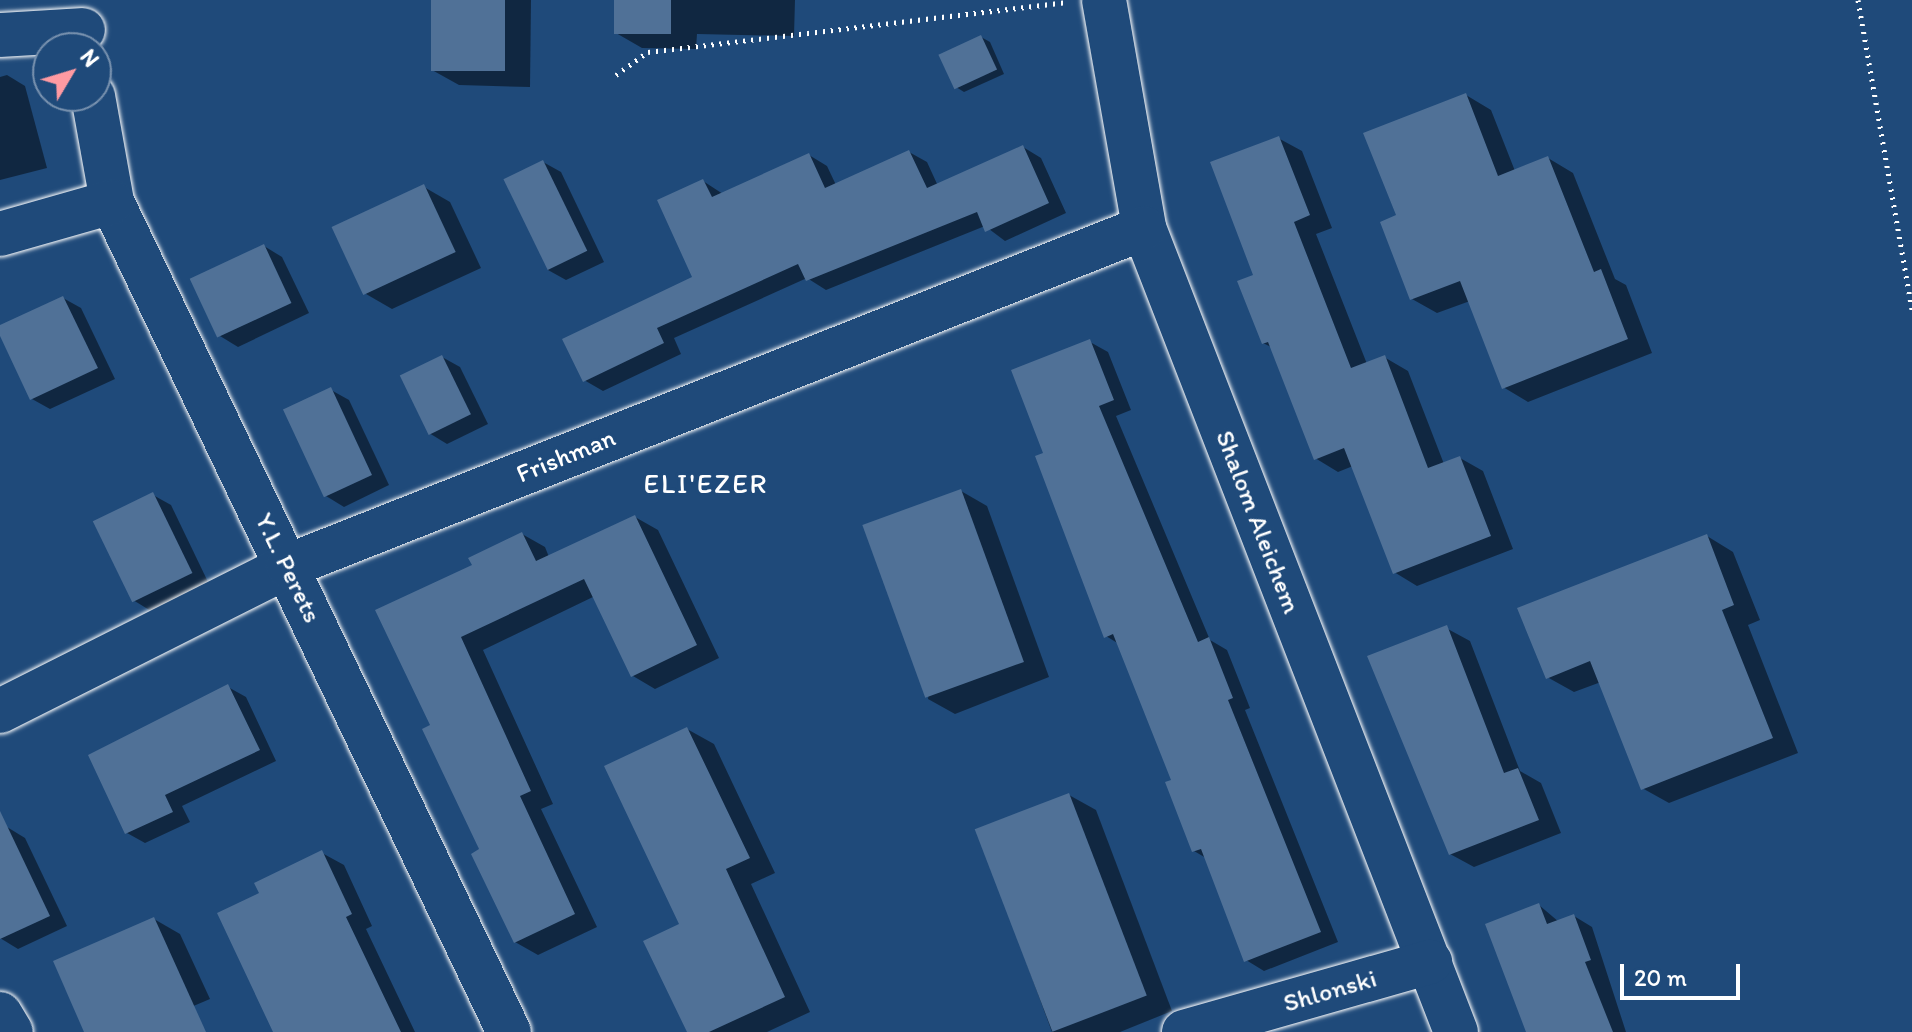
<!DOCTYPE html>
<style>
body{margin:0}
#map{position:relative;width:1912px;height:1032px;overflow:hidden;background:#1f4a7a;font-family:Itim,sans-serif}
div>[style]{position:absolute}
.shadow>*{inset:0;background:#0007}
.building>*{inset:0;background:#507197;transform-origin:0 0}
.path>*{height:5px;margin-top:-2.5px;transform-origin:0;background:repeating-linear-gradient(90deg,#fff 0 2px,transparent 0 8px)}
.roads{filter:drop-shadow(0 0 2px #fff) drop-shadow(0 0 2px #fff)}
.minor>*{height:44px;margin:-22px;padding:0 22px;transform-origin:22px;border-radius:22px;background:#1f4a7a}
span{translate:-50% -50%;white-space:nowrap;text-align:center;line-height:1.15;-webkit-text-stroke:6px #1f4a7a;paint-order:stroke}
.street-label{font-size:26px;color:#fff}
.neighbourhood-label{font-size:28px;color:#fff;letter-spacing:2px}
.north{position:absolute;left:32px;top:32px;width:80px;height:80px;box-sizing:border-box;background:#1f4a7a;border:2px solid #7992af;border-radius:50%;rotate:52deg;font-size:22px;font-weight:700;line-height:32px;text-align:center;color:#fff}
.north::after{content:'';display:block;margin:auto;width:28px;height:36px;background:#ff9aa2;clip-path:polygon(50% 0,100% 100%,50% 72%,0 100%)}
.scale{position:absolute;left:1620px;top:964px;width:120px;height:36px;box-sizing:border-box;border:4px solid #fff;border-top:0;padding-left:10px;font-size:24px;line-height:28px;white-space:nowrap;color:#fff;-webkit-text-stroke:6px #1f4a7a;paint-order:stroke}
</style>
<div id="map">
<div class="shadow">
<i style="clip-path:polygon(433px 0,531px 0,530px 87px,459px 85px,432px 70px)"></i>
<i style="clip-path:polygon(616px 0,795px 0,794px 36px,697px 34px,696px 49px,642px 48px,616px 33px)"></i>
<i style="clip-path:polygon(981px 37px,990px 42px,1004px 74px,964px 92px,956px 87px)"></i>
<i style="clip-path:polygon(7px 75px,25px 86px,47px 168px,0 180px,0 77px)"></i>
<i style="clip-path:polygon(1466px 95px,1491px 110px,1515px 171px,1548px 158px,1573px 173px,1615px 279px,1626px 285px,1652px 353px,1528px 402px,1503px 387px,1470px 301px,1437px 313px,1412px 299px,1399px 217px)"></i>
<i style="clip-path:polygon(1278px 138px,1302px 151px,1332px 228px,1316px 234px,1367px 364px,1384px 357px,1408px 371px,1444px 464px,1460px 458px,1483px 471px,1513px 549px,1417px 586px,1394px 572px,1353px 466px,1338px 472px,1315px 458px,1273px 348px,1263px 343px,1256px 276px)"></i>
<i style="clip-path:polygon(1023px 147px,1041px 158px,1066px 213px,1005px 241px,985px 226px,826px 290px,807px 278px,674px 338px,681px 354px,603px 391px,584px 380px,695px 278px,703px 181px,723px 194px,809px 155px,827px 166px,836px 185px,909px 152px,927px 162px,938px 186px)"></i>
<i style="clip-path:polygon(543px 162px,561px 172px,604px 262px,566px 280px,548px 270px)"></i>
<i style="clip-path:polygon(424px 187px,450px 202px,481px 268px,392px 309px,366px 294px)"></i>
<i style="clip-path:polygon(264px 246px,282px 257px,309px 313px,238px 347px,220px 336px)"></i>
<i style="clip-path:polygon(63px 298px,81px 308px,115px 379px,50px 409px,32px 399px,0 327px)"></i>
<i style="clip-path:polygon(1090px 342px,1108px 352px,1131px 410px,1116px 416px,1210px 640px,1227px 650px,1250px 708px,1245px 710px,1338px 942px,1264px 971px,1246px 960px,1206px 858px,1194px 851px,1173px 781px,1119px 644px,1106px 636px,1046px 455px)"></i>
<i style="clip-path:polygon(442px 357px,460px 367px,488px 424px,447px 444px,429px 433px)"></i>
<i style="clip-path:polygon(331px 390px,349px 400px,389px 485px,344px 507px,326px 496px)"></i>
<i style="clip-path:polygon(961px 491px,987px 506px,1049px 677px,955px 714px,928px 699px)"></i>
<i style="clip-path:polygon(153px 495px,171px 505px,209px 584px,151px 611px,133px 600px)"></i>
<i style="clip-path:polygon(635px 517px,658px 530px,719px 658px,655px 689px,633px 676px,595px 596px,483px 650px,553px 804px,541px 809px,597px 927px,538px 955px,515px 942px,432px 726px,475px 566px,522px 534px,545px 547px,549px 557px)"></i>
<i style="clip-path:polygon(1707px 536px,1733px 552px,1760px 620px,1748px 625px,1798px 753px,1669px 803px,1642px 788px,1601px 682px,1574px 692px,1547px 677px)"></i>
<i style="clip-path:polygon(1446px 628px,1470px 641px,1520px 771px,1541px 783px,1561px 833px,1474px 867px,1450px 854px)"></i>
<i style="clip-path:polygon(228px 687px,246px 697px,276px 761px,182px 806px,190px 822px,145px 843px,127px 833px)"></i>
<i style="clip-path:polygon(687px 729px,714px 744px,775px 873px,751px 884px,810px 1012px,767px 1032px,689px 1032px,681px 925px)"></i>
<i style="clip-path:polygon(1069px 795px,1096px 810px,1172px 1011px,1120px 1032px,1052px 1032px,978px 831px)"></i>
<i style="clip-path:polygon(7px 827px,25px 838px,67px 926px,18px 949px,0 938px,0 831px)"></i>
<i style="clip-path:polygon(322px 853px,344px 865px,372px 926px,366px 929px,415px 1032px,276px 1032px,262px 894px)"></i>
<i style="clip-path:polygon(1539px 905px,1559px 922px,1574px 916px,1592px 927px,1626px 1032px,1543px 1032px)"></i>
<i style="clip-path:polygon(154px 919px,180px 934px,210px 999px,132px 1032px,93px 1032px)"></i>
</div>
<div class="building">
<i style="left:431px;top:0;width:74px;height:71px"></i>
<i style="left:614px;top:0;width:57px;height:34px"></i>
<i style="left:981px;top:35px;width:38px;height:47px;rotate:65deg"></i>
<i style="clip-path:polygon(1466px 93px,1498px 176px,1548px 156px,1594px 272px,1601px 269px,1628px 339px,1502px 389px,1460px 281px,1410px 300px,1380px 222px,1396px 215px,1363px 133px)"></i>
<i style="clip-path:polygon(1279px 136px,1310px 215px,1294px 222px,1351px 368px,1385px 355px,1428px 468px,1460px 456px,1491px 536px,1393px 574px,1344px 448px,1314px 460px,1268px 342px,1262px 344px,1237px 281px,1253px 275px,1210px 162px)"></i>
<i style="clip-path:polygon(1023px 145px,1049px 203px,985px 232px,977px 212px,806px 281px,798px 264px,657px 328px,664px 343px,583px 382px,562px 339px,692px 277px,657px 200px,703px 179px,712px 197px,809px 153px,825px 188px,909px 150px,927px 188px)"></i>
<i style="left:543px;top:160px;width:101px;height:44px;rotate:64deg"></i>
<i style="left:424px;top:184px;width:75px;height:102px;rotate:65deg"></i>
<i style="left:264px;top:244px;width:65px;height:82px;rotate:65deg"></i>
<i style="clip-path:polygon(63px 296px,98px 368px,30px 400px,0 336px,0 325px)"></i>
<i style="clip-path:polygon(1090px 339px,1114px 400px,1099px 406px,1198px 642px,1209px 637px,1233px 698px,1228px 700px,1321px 932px,1244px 962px,1201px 849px,1192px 852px,1165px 782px,1171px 780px,1113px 634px,1104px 638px,1035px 456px,1043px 453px,1011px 370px)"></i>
<i style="left:442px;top:355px;width:66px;height:47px;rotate:64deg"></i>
<i style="left:331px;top:387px;width:97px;height:53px;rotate:65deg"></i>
<i style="left:961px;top:489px;width:184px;height:105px;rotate:70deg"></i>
<i style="left:153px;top:492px;width:90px;height:67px;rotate:64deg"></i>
<i style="clip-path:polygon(635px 515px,697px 645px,631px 677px,584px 579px,461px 637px,531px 791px,520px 796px,575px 914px,514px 943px,471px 854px,479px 849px,422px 729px,430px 725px,375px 610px,472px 565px,468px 558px,522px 532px,536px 561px)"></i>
<i style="clip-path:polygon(1707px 534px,1734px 605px,1722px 610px,1773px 738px,1641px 790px,1590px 661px,1546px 679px,1517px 608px)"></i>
<i style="clip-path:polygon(1447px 625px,1504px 773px,1518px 768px,1539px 820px,1449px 855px,1367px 656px)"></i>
<i style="clip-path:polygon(228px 684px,260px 750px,165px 795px,173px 812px,125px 834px,88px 755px)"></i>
<i style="clip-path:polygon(687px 727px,750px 858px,726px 869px,785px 997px,709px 1032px,687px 1032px,643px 941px,679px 924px,604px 766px)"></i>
<i style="left:1069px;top:793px;width:217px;height:101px;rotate:69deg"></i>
<i style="clip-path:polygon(0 811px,50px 916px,0 939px)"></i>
<i style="clip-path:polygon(322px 850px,352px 914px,346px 917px,401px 1032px,273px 1032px,217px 913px,259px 893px,254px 883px)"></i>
<i style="clip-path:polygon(1539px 903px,1547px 924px,1574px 914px,1591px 960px,1585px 962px,1613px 1032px,1526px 1032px,1485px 924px)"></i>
<i style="clip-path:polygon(154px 917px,206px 1032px,84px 1032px,53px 961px)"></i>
</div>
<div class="path">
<i style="left:1858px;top:0;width:315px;rotate:80.1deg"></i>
<i style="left:616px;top:75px;width:39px;rotate:-36deg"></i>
<i style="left:648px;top:52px;width:420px;rotate:-6.8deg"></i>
</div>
<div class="roads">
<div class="minor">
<i style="left:1104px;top:0;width:231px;rotate:80deg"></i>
<i style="left:1144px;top:228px;width:862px;rotate:68.79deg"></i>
<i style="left:0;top:35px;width:83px;rotate:-3.4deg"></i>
<i style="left:93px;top:96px;width:108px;rotate:79.8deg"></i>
<i style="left:112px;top:202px;width:920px;rotate:64.44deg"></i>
<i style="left:0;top:234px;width:116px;rotate:-15.9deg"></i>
<i style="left:0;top:711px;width:322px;rotate:-26.7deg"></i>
<i style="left:288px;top:566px;width:920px;rotate:-21.55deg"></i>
<i style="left:0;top:1014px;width:21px;rotate:59deg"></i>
<i style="left:1184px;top:1032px;width:256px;rotate:-15.9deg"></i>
</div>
</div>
<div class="street-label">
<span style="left:566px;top:456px;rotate:-22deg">Frishman</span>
<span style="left:1258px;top:522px;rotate:69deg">Shalom Aleichem</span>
<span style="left:288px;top:568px;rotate:64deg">Y.L. Perets</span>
<span style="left:1330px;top:991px;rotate:-16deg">Shlonski</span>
</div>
<div class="neighbourhood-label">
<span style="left:706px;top:483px">ELI'EZER</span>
</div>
<div class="north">N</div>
<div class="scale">20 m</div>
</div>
